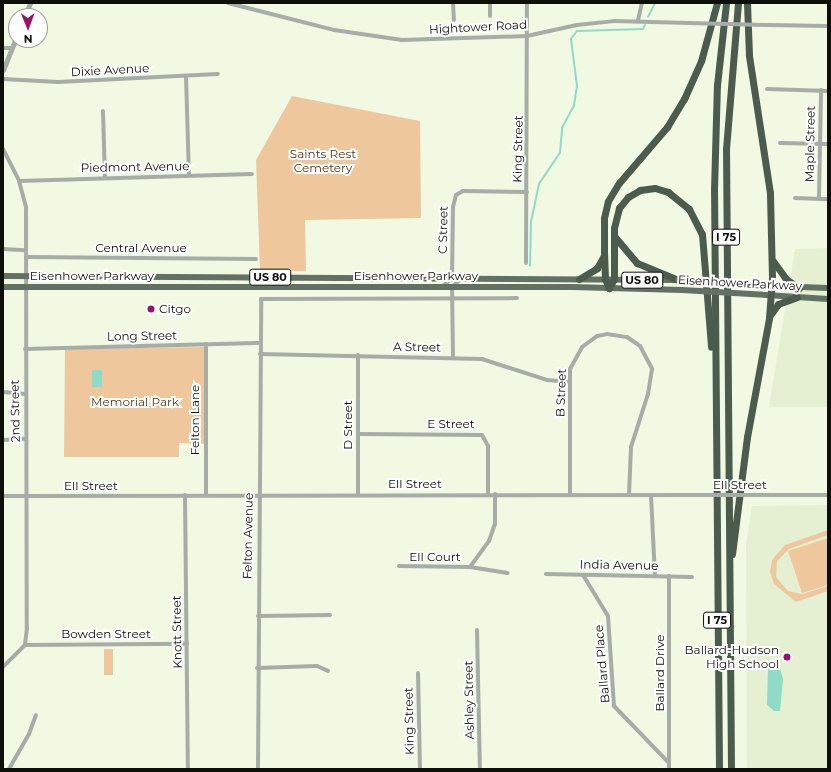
<!DOCTYPE html>
<style>
body{margin:0}
#map{position:relative;width:831px;height:772px;overflow:hidden;background:#f1f9e3;font-family:Montserrat,sans-serif}
div>[style]{position:absolute}
.built>*{inset:0;background:#e5f0d3}
.green>*{inset:0;background:#efc79d;transform-origin:0 0}
.water>*{inset:0;background:#8fdbc8;transform-origin:0 0}
.stream>*{height:1.5px;margin:-0.75px;padding:0 0.75px;transform-origin:0.75px;border-radius:0.75px;background:#8fdbc8}
.minor>*{height:4px;margin:-2px;padding:0 2px;transform-origin:2px;border-radius:2px;background:#a5ada6}
.tertiary>*{height:5px;margin:-2.5px;padding:0 2.5px;transform-origin:2.5px;border-radius:2.5px;background:#a5ada6}
.primary>*{height:6px;margin:-3px;padding:0 3px;transform-origin:3px;border-radius:3px;background:#637165}
.motorway>*{height:7px;margin:-3.5px;padding:0 3.5px;transform-origin:3.5px;border-radius:3.5px;background:#4b5c4e}
.minor-bridge>*{height:4px;margin:-2px;padding:0 2px;transform-origin:2px;border-radius:2px;background:#a5ada6}
.primary-bridge>*{height:6px;margin:-3px;padding:0 3px;transform-origin:3px;border-radius:3px;background:#637165}
.dots>*{width:11px;height:11px;translate:-50% -50%;box-sizing:border-box;border:2px solid #fff;border-radius:50%}
span{translate:-50% -50%;white-space:nowrap;text-align:center;line-height:1.15;-webkit-text-stroke:4px #fff;paint-order:stroke}
.shield-label span{padding:1px 3px;background:#fff;border:1px solid;border-radius:3px;-webkit-text-stroke-width:0}
.shield-label{font-size:11px;color:#0d1008;font-weight:700}
.street-label{font-size:12px;color:#0d1008}
.park-label{font-size:12px;color:#563914}
.poi-label{font-size:12px;color:#0d1008}
.left{translate:0 -50%;text-align:left}
.right{translate:-100% -50%;text-align:right}
.frame{position:absolute;inset:0;border:4px solid #0d1008;pointer-events:none}
.north{position:absolute;left:8px;top:8px;width:40px;height:40px;box-sizing:border-box;background:#fff;border:1px solid #9e9f9c;border-radius:50%;rotate:179deg;font-size:11px;font-weight:700;line-height:16px;text-align:center;color:#0d1008}
.north::after{content:'';display:block;margin:auto;width:14px;height:18px;background:#971268;clip-path:polygon(50% 0,100% 100%,50% 72%,0 100%)}
</style>
<div id="map">
<div class="built">
<i style="clip-path:polygon(828px 248px,828px 407px,769px 407px,795px 249px)"></i>
<i style="clip-path:polygon(828px 505px,828px 769px,747px 769px,746px 545px,752px 506px)"></i>
</div>
<div class="green">
<i style="clip-path:polygon(292px 96px,420px 121px,421px 218px,305px 220px,306px 271px,260px 271px,256px 160px)"></i>
<i style="clip-path:polygon(206px 347px,205px 444px,179px 443px,179px 457px,64px 457px,65px 349px)"></i>
<i style="clip-path:polygon(828px 530px,828px 535px,789px 549px,777px 561px,776px 577px,788px 591px,802px 594px,828px 586px,828px 591px,796px 602px,774px 584px,770px 572px,772px 560px,785px 545px)"></i>
<i style="clip-path:polygon(828px 538px,828px 585px,802px 593px,788px 551px)"></i>
<i style="left:104px;top:649px;width:9px;height:26px"></i>
</div>
<div class="water">
<i style="left:92px;top:370px;width:10px;height:17px"></i>
<i style="clip-path:polygon(778px 661px,783px 679px,780px 711px,774px 711px,767px 705px,768px 668px)"></i>
</div>
<div class="stream">
<i style="left:648px;top:17px;width:16px;rotate:-63deg"></i>
<i style="left:530px;top:266px;width:44px;rotate:-88.7deg"></i>
<i style="left:531px;top:222px;width:39px;rotate:-78deg"></i>
<i style="left:539px;top:184px;width:37px;rotate:-56deg"></i>
<i style="left:560px;top:153px;width:25px;rotate:-85deg"></i>
<i style="left:562px;top:128px;width:26px;rotate:-62deg"></i>
<i style="left:574px;top:105px;width:19px;rotate:-81deg"></i>
<i style="left:577px;top:86px;width:47px;rotate:-97.3deg"></i>
<i style="left:571px;top:39px;width:10px;rotate:-53deg"></i>
<i style="left:577px;top:31px;width:66px;rotate:-1.7deg"></i>
<i style="left:643px;top:29px;width:4px;rotate:-63deg"></i>
</div>
<div class="minor">
<i style="left:228px;top:3px;width:109px;rotate:14.3deg"></i>
<i style="left:334px;top:30px;width:69px;rotate:8.4deg"></i>
<i style="left:402px;top:40px;width:125px;rotate:-1.8deg"></i>
<i style="left:527px;top:36px;width:51px;rotate:-12.4deg"></i>
<i style="left:577px;top:25px;width:37px;rotate:-6deg"></i>
<i style="left:614px;top:21px;width:75px;rotate:1.5deg"></i>
<i style="left:453px;top:3px;width:17px;rotate:87deg"></i>
<i style="left:490px;top:3px;width:13px;rotate:90deg"></i>
<i style="left:638px;top:20px;width:17px;rotate:-77deg"></i>
<i style="left:767px;top:25px;width:61px;rotate:0.9deg"></i>
<i style="left:3px;top:48px;width:9px"></i>
<i style="left:186px;top:76px;width:99px;rotate:88.3deg"></i>
<i style="left:3px;top:79px;width:55px;rotate:3.1deg"></i>
<i style="left:58px;top:82px;width:160px;rotate:-2.9deg"></i>
<i style="left:767px;top:89px;width:61px;rotate:1.9deg"></i>
<i style="left:103px;top:111px;width:67px;rotate:88.3deg"></i>
<i style="left:780px;top:143px;width:48px;rotate:1.2deg"></i>
<i style="left:3px;top:149px;width:36px;rotate:63deg"></i>
<i style="left:19px;top:181px;width:28px;rotate:75deg"></i>
<i style="left:26px;top:208px;width:420px;rotate:89.9deg"></i>
<i style="left:27px;top:628px;width:17px;rotate:97deg"></i>
<i style="left:25px;top:645px;width:31px;rotate:135deg"></i>
<i style="left:19px;top:181px;width:233px;rotate:-1.7deg"></i>
<i style="left:795px;top:198px;width:33px;rotate:2deg"></i>
<i style="left:819px;top:198px;width:108px;rotate:-88.9deg"></i>
<i style="left:3px;top:249px;width:22px;rotate:3deg"></i>
<i style="left:26px;top:257px;width:230px;rotate:0.5deg"></i>
<i style="left:526px;top:263px;width:260px;rotate:-89.8deg"></i>
<i style="left:442px;top:287px;width:13px;rotate:-42deg"></i>
<i style="left:452px;top:278px;width:71px;rotate:-89.2deg"></i>
<i style="left:453px;top:207px;width:12px;rotate:-76deg"></i>
<i style="left:456px;top:195px;width:8px;rotate:-30deg"></i>
<i style="left:463px;top:191px;width:64px;rotate:0.9deg"></i>
<i style="left:206px;top:344px;width:151px;rotate:90deg"></i>
<i style="left:25px;top:349px;width:235px;rotate:-1.5deg"></i>
<i style="left:260px;top:354px;width:222px;rotate:1.3deg"></i>
<i style="left:482px;top:359px;width:68px;rotate:17.9deg"></i>
<i style="left:547px;top:380px;width:23px;rotate:5deg"></i>
<i style="left:358px;top:355px;width:139px;rotate:90deg"></i>
<i style="left:453px;top:357px;width:70px;rotate:-90.8deg"></i>
<i style="left:452px;top:287px;width:13px;rotate:-42deg"></i>
<i style="left:3px;top:392px;width:22px;rotate:5deg"></i>
<i style="left:358px;top:434px;width:124px;rotate:0.5deg"></i>
<i style="left:482px;top:435px;width:13px;rotate:61deg"></i>
<i style="left:488px;top:446px;width:48px;rotate:90deg"></i>
<i style="left:3px;top:440px;width:22px;rotate:-3deg"></i>
<i style="left:570px;top:494px;width:125px;rotate:-90deg"></i>
<i style="left:570px;top:369px;width:25px;rotate:-61deg"></i>
<i style="left:582px;top:347px;width:19px;rotate:-36deg"></i>
<i style="left:597px;top:336px;width:10px;rotate:-11deg"></i>
<i style="left:607px;top:334px;width:20px;rotate:9deg"></i>
<i style="left:627px;top:337px;width:16px;rotate:35deg"></i>
<i style="left:640px;top:346px;width:26px;rotate:62deg"></i>
<i style="left:652px;top:369px;width:25px;rotate:99deg"></i>
<i style="left:648px;top:394px;width:56px;rotate:107.8deg"></i>
<i style="left:631px;top:447px;width:47px;rotate:92.4deg"></i>
<i style="left:185px;top:495px;width:274px;rotate:89.4deg"></i>
<i style="left:651px;top:495px;width:81px;rotate:87.2deg"></i>
<i style="left:760px;top:495px;width:68px"></i>
<i style="left:3px;top:496px;width:693px;rotate:-0.08deg"></i>
<i style="left:399px;top:566px;width:71px;rotate:0.8deg"></i>
<i style="left:470px;top:567px;width:32px;rotate:-54deg"></i>
<i style="left:489px;top:541px;width:18px;rotate:-71deg"></i>
<i style="left:495px;top:524px;width:30px;rotate:-90deg"></i>
<i style="left:470px;top:567px;width:38px;rotate:9deg"></i>
<i style="left:546px;top:574px;width:146px;rotate:1.2deg"></i>
<i style="left:583px;top:575px;width:48px;rotate:58.6deg"></i>
<i style="left:608px;top:616px;width:90px;rotate:86.2deg"></i>
<i style="left:614px;top:706px;width:78px;rotate:46deg"></i>
<i style="left:669px;top:576px;width:193px;rotate:90deg"></i>
<i style="left:258px;top:616px;width:72px;rotate:-0.8deg"></i>
<i style="left:477px;top:630px;width:139px;rotate:88.8deg"></i>
<i style="left:25px;top:645px;width:162px;rotate:-0.4deg"></i>
<i style="left:257px;top:668px;width:60px;rotate:-1.9deg"></i>
<i style="left:317px;top:666px;width:12px;rotate:24deg"></i>
<i style="left:418px;top:673px;width:96px;rotate:88.8deg"></i>
<i style="left:9px;top:769px;width:40px;rotate:-60.3deg"></i>
<i style="left:29px;top:734px;width:20px;rotate:-70deg"></i>
<i style="left:258px;top:769px;width:470px;rotate:-89.6deg"></i>
<i style="left:261px;top:299px;width:256px;rotate:-0.2deg"></i>
</div>
<div class="tertiary">
<i style="left:25px;top:16px;width:14px;rotate:-69deg"></i>
<i style="left:3px;top:70px;width:35px;rotate:-68deg"></i>
</div>
<div class="primary">
<i style="left:3px;top:276px;width:674px;rotate:0.34deg"></i>
<i style="left:752px;top:285px;width:76px;rotate:2.3deg"></i>
<i style="left:3px;top:287px;width:570px"></i>
<i style="left:573px;top:287px;width:109px;rotate:1.6deg"></i>
<i style="left:751px;top:294px;width:77px;rotate:3.7deg"></i>
</div>
<div class="motorway">
<i style="left:615px;top:237px;width:34px;rotate:50deg"></i>
<i style="left:637px;top:263px;width:44px;rotate:22.5deg"></i>
<i style="left:773px;top:261px;width:22px;rotate:54deg"></i>
<i style="left:786px;top:279px;width:16px;rotate:35deg"></i>
<i style="left:579px;top:279px;width:21px;rotate:-31deg"></i>
<i style="left:597px;top:268px;width:13px;rotate:-61deg"></i>
<i style="left:609px;top:288px;width:10px;rotate:-61deg"></i>
<i style="left:614px;top:279px;width:51px;rotate:-90deg"></i>
<i style="left:614px;top:228px;width:21px;rotate:-76deg"></i>
<i style="left:619px;top:208px;width:14px;rotate:-51deg"></i>
<i style="left:628px;top:197px;width:14px;rotate:-30deg"></i>
<i style="left:640px;top:190px;width:15px;rotate:-8deg"></i>
<i style="left:655px;top:188px;width:14px;rotate:17deg"></i>
<i style="left:668px;top:192px;width:27px;rotate:39deg"></i>
<i style="left:689px;top:209px;width:28px;rotate:63deg"></i>
<i style="left:702px;top:234px;width:113px;rotate:85.4deg"></i>
<i style="left:609px;top:288px;width:10px;rotate:-114deg"></i>
<i style="left:605px;top:279px;width:26px;rotate:-92deg"></i>
<i style="left:604px;top:253px;width:35px;rotate:-90deg"></i>
<i style="left:604px;top:218px;width:17px;rotate:-77deg"></i>
<i style="left:608px;top:201px;width:21px;rotate:-59deg"></i>
<i style="left:619px;top:183px;width:74px;rotate:-49.4deg"></i>
<i style="left:667px;top:127px;width:33px;rotate:-59deg"></i>
<i style="left:684px;top:99px;width:42px;rotate:-65.9deg"></i>
<i style="left:701px;top:61px;width:60px;rotate:-74.6deg"></i>
<i style="left:771px;top:314px;width:12px;rotate:-55deg"></i>
<i style="left:778px;top:304px;width:20px;rotate:-20deg"></i>
<i style="left:732px;top:554px;width:118px;rotate:-82.7deg"></i>
<i style="left:747px;top:437px;width:121px;rotate:-79.5deg"></i>
<i style="left:769px;top:318px;width:41px;rotate:-85.8deg"></i>
<i style="left:772px;top:277px;width:84px;rotate:-91.4deg"></i>
<i style="left:770px;top:193px;width:140px;rotate:-98.7deg"></i>
<i style="left:749px;top:55px;width:52px;rotate:-92.2deg"></i>
<i style="left:719px;top:769px;width:579px;rotate:-90.49deg"></i>
<i style="left:714px;top:190px;width:105px;rotate:-88.4deg"></i>
<i style="left:717px;top:85px;width:82px;rotate:-83.7deg"></i>
<i style="left:731px;top:769px;width:620px;rotate:-90.46deg"></i>
<i style="left:726px;top:149px;width:146px;rotate:-85.3deg"></i>
</div>
<div class="minor-bridge">
<i style="left:689px;top:23px;width:78px;rotate:1.5deg"></i>
<i style="left:696px;top:495px;width:64px"></i>
</div>
<div class="primary-bridge">
<i style="left:678px;top:280px;width:74px;rotate:3.9deg"></i>
<i style="left:682px;top:290px;width:69px;rotate:3.3deg"></i>
</div>
<div class="dots">
<i style="left:151px;top:309px;background:#971268"></i>
<i style="left:787px;top:657px;background:#971268"></i>
</div>
<div class="shield-label">
<span style="left:726px;top:237px">I 75</span>
<span style="left:270px;top:277px">US 80</span>
<span style="left:642px;top:280px">US 80</span>
<span style="left:717px;top:620px">I 75</span>
</div>
<div class="street-label">
<span style="left:478px;top:27px;rotate:-3deg">Hightower Road</span>
<span style="left:110px;top:70px;rotate:-3deg">Dixie Avenue</span>
<span style="left:810px;top:144px;rotate:-89deg">Maple Street</span>
<span style="left:518px;top:149px;rotate:-89deg">King Street</span>
<span style="left:135px;top:167px;rotate:-1deg">Piedmont Avenue</span>
<span style="left:443px;top:230px;rotate:-89deg">C Street</span>
<span style="left:141px;top:248px">Central Avenue</span>
<span style="left:92px;top:276px">Eisenhower Parkway</span>
<span style="left:416px;top:276px">Eisenhower Parkway</span>
<span style="left:740px;top:283px;rotate:3deg">Eisenhower Parkway</span>
<span style="left:142px;top:336px;rotate:-1deg">Long Street</span>
<span style="left:417px;top:347px;rotate:1deg">A Street</span>
<span style="left:561px;top:393px;rotate:-88deg">B Street</span>
<span style="left:15px;top:411px;rotate:-91deg">2nd Street</span>
<span style="left:195px;top:420px;rotate:-90deg">Felton Lane</span>
<span style="left:451px;top:424px">E Street</span>
<span style="left:348px;top:425px;rotate:-90deg">D Street</span>
<span style="left:415px;top:484px">Ell Street</span>
<span style="left:740px;top:485px">Ell Street</span>
<span style="left:91px;top:486px">Ell Street</span>
<span style="left:248px;top:536px;rotate:-89deg">Felton Avenue</span>
<span style="left:435px;top:557px">Ell Court</span>
<span style="left:619px;top:565px;rotate:1deg">India Avenue</span>
<span style="left:177px;top:632px;rotate:-91deg">Knott Street</span>
<span style="left:106px;top:634px">Bowden Street</span>
<span style="left:602px;top:664px;rotate:-95deg">Ballard Place</span>
<span style="left:660px;top:673px;rotate:-90deg">Ballard Drive</span>
<span style="left:469px;top:700px;rotate:-91deg">Ashley Street</span>
<span style="left:409px;top:721px;rotate:-91deg">King Street</span>
</div>
<div class="park-label">
<span style="left:323px;top:161px">Saints Rest<br>Cemetery</span>
<span style="left:135px;top:402px">Memorial Park</span>
</div>
<div class="poi-label">
<span class="left" style="left:159px;top:309px">Citgo</span>
<span class="right" style="left:779px;top:657px">Ballard-Hudson<br>High School</span>
</div>
<div class="frame"></div>
<div class="north">N</div>
</div>
